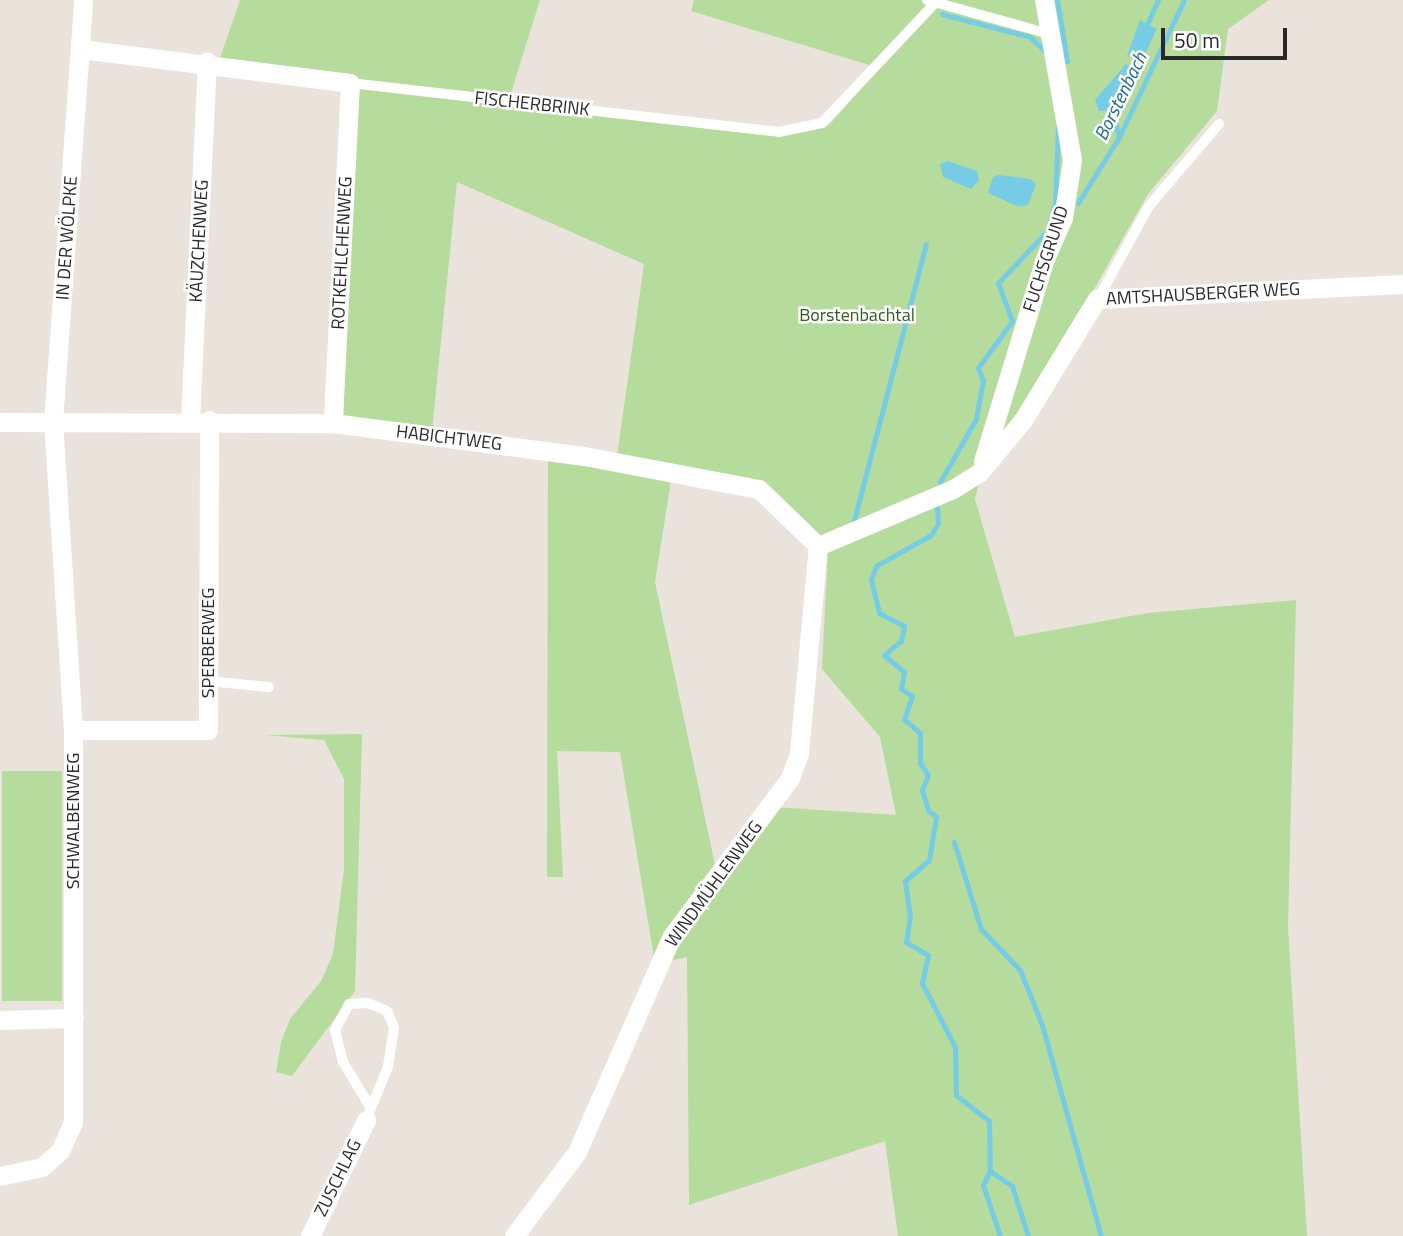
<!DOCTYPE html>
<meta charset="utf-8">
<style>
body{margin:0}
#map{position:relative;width:1403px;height:1236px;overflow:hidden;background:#eae3dc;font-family:"Titillium Web",sans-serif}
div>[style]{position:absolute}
.green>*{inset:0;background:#b5dc9c;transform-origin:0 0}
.water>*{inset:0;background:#76cce4}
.stream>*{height:5px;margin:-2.5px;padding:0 2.5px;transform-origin:2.5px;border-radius:2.5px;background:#76cce4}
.service>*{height:10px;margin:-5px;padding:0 5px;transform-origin:5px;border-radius:5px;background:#fff}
.minor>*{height:19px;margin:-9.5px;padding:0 9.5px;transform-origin:9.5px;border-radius:9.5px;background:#fff}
span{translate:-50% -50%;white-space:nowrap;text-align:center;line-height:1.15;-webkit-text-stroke:5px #fff;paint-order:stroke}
.street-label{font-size:18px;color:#292929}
.park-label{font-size:18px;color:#2f5f1f}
.water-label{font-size:19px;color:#186a8e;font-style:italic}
.scale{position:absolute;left:1161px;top:28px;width:126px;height:32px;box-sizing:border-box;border:4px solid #292929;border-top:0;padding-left:9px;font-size:21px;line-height:24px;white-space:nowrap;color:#292929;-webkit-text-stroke:5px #fff;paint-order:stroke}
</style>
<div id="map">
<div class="green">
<i style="clip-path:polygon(evenodd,240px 0,540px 0,507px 106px,783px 136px,829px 125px,879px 68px,691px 11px,694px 0,1269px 0,1228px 29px,1217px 111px,1148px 194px,1024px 413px,984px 465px,975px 499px,1015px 637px,1148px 613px,1296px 600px,1288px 927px,1307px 1236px,898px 1236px,885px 1141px,689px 1205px,687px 957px,655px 964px,620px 752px,557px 751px,563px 877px,547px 877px,548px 447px,617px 456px,644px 264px,457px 182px,432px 431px,343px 419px,356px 82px,220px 58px,240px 0,673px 468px,763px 482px,828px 549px,822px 669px,880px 737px,896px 815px,774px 807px,718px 879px,655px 582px,673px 468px)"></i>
<i style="clip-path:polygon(362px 734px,355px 991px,292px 1076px,276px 1072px,281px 1042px,290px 1019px,321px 981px,333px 954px,344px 869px,344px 779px,324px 740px,265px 735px)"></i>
<i style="left:2px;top:771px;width:60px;height:230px"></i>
</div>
<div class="water">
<i style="clip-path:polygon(1140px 20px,1157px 29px,1142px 60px,1127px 56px)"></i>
<i style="clip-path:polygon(1126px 64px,1138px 74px,1121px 109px,1099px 111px,1095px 100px)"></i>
<i style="clip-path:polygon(948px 161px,977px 171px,979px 180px,971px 189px,943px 177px,940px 164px)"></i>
<i style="clip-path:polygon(999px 175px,1030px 179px,1036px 184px,1028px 205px,1017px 206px,988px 193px,993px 177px)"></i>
</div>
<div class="stream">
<i style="left:1057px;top:0;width:62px;rotate:80.7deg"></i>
<i style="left:942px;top:14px;width:91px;rotate:14.6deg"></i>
<i style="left:1030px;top:37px;width:23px;rotate:43deg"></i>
<i style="left:1145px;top:29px;width:32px;rotate:-66deg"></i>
<i style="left:1111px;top:109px;width:29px;rotate:74deg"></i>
<i style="left:1078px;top:203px;width:78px;rotate:-58.2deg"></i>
<i style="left:1119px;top:137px;width:152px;rotate:-64.6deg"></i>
<i style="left:1048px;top:228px;width:25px;rotate:-74deg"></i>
<i style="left:1055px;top:204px;width:78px;rotate:-87.8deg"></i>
<i style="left:940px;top:482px;width:73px;rotate:-60.3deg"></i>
<i style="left:976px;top:419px;width:39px;rotate:-80deg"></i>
<i style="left:983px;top:381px;width:14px;rotate:-111deg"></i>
<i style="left:978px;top:368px;width:58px;rotate:-54.1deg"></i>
<i style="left:1012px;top:321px;width:40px;rotate:-110.2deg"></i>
<i style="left:998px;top:283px;width:74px;rotate:-46.6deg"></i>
<i style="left:937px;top:508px;width:15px;rotate:86deg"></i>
<i style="left:938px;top:523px;width:14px;rotate:120deg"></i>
<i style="left:931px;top:535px;width:63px;rotate:150.6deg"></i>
<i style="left:876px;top:566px;width:15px;rotate:110deg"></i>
<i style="left:871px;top:580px;width:34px;rotate:76deg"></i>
<i style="left:879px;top:613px;width:28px;rotate:27deg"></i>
<i style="left:904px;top:626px;width:15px;rotate:101deg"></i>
<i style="left:901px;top:641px;width:22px;rotate:141deg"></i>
<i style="left:884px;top:655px;width:26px;rotate:40deg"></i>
<i style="left:904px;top:672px;width:17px;rotate:100deg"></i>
<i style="left:901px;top:689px;width:13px;rotate:32deg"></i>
<i style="left:912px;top:696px;width:24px;rotate:109deg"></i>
<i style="left:904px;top:719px;width:21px;rotate:41deg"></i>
<i style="left:920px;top:733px;width:30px;rotate:90deg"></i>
<i style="left:920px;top:763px;width:14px;rotate:56deg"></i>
<i style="left:928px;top:775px;width:16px;rotate:112deg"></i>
<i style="left:922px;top:790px;width:21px;rotate:73deg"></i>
<i style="left:928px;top:810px;width:11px;rotate:41deg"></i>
<i style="left:936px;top:817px;width:44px;rotate:99.2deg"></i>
<i style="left:929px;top:860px;width:32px;rotate:139deg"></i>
<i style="left:905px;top:881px;width:34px;rotate:82deg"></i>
<i style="left:910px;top:915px;width:27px;rotate:98deg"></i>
<i style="left:906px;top:942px;width:26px;rotate:31deg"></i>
<i style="left:928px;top:955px;width:29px;rotate:102deg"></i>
<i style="left:922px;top:983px;width:72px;rotate:62.7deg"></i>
<i style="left:955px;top:1047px;width:48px;rotate:88.8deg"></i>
<i style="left:956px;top:1095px;width:42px;rotate:38.2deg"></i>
<i style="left:989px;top:1121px;width:50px;rotate:88.9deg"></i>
<i style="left:990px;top:1171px;width:27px;rotate:34deg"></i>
<i style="left:1012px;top:1186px;width:52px;rotate:72.3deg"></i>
<i style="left:853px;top:524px;width:289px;rotate:-75.4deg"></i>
<i style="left:954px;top:842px;width:91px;rotate:72.8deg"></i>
<i style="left:981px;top:929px;width:57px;rotate:46.4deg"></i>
<i style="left:1020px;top:970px;width:59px;rotate:68.2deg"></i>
<i style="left:1042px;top:1025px;width:219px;rotate:74.4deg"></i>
<i style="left:990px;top:1171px;width:16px;rotate:117deg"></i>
<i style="left:983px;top:1185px;width:54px;rotate:71.6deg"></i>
</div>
<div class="service">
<i style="left:927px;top:0;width:128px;rotate:15.5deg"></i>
<i style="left:350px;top:83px;width:432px;rotate:6.5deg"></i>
<i style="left:779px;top:132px;width:44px;rotate:-11.8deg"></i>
<i style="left:822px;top:123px;width:163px;rotate:-46.7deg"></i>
<i style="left:1098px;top:299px;width:106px;rotate:-61.3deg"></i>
<i style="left:1149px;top:206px;width:108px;rotate:-49.5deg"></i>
<i style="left:208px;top:681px;width:61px;rotate:5.6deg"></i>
<i style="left:366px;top:1120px;width:57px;rotate:-67.5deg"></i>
<i style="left:388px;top:1067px;width:40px;rotate:-81.5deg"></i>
<i style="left:394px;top:1027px;width:17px;rotate:-114deg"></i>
<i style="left:387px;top:1011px;width:21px;rotate:-157deg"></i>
<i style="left:368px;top:1003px;width:19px;rotate:177deg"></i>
<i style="left:349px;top:1004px;width:30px;rotate:118deg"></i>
<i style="left:335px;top:1030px;width:33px;rotate:76deg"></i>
<i style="left:343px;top:1062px;width:54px;rotate:58.7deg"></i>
</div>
<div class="minor">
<i style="left:81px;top:49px;width:271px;rotate:7.2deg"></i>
<i style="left:350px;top:83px;width:340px;rotate:92.9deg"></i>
<i style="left:190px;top:420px;width:359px;rotate:-87.3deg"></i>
<i style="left:0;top:422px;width:333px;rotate:0.2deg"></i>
<i style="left:333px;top:423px;width:253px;rotate:7.5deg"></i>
<i style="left:584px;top:456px;width:178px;rotate:10.7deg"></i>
<i style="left:759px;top:489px;width:82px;rotate:44deg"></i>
<i style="left:983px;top:461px;width:209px;rotate:-73deg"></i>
<i style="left:1044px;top:261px;width:47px;rotate:-66.2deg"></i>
<i style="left:1063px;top:218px;width:59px;rotate:-81.2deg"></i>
<i style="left:1072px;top:160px;width:162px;rotate:-99.9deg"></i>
<i style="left:818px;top:546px;width:147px;rotate:-22.9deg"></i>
<i style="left:953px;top:489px;width:32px;rotate:-32deg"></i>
<i style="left:980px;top:472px;width:67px;rotate:-50.4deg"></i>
<i style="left:1023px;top:420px;width:142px;rotate:-58.6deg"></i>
<i style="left:1097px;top:299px;width:306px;rotate:-2.8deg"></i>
<i style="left:73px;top:730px;width:135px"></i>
<i style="left:208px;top:730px;width:310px;rotate:-89.8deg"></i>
<i style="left:0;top:1020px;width:74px;rotate:-1.5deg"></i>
<i style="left:0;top:1176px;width:43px;rotate:-12.1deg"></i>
<i style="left:42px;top:1167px;width:24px;rotate:-42deg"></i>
<i style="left:60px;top:1151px;width:32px;rotate:-66deg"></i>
<i style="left:73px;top:1122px;width:392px;rotate:-90deg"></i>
<i style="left:73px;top:730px;width:309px;rotate:-93.7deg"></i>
<i style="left:53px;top:422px;width:423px;rotate:-85.9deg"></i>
<i style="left:310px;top:1236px;width:129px;rotate:-64.2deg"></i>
<i style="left:514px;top:1236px;width:105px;rotate:-53.1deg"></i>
<i style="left:577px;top:1152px;width:236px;rotate:-66.3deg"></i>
<i style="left:672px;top:936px;width:197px;rotate:-53.2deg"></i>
<i style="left:790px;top:778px;width:27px;rotate:-70deg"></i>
<i style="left:799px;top:753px;width:208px;rotate:-84.8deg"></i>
</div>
<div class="street-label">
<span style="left:532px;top:104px;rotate:6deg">FISCHERBRINK</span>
<span style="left:67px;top:238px;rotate:-86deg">IN DER WÖLPKE</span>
<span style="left:199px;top:241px;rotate:-87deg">KÄUZCHENWEG</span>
<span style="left:342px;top:253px;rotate:-87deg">ROTKEHLCHENWEG</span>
<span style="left:1046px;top:259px;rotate:-72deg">FUCHSGRUND</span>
<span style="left:1203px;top:294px;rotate:-3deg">AMTSHAUSBERGER WEG</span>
<span style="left:449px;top:438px;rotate:7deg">HABICHTWEG</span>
<span style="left:208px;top:643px;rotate:-90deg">SPERBERWEG</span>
<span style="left:73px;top:821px;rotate:-90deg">SCHWALBENWEG</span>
<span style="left:714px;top:884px;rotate:-54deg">WINDMÜHLENWEG</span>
<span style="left:338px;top:1178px;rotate:-64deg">ZUSCHLAG</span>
</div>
<div class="park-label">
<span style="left:857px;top:315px">Borstenbachtal</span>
</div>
<div class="water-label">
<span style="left:1120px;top:96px;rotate:-64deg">Borstenbach</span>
</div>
<div class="scale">50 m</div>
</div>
